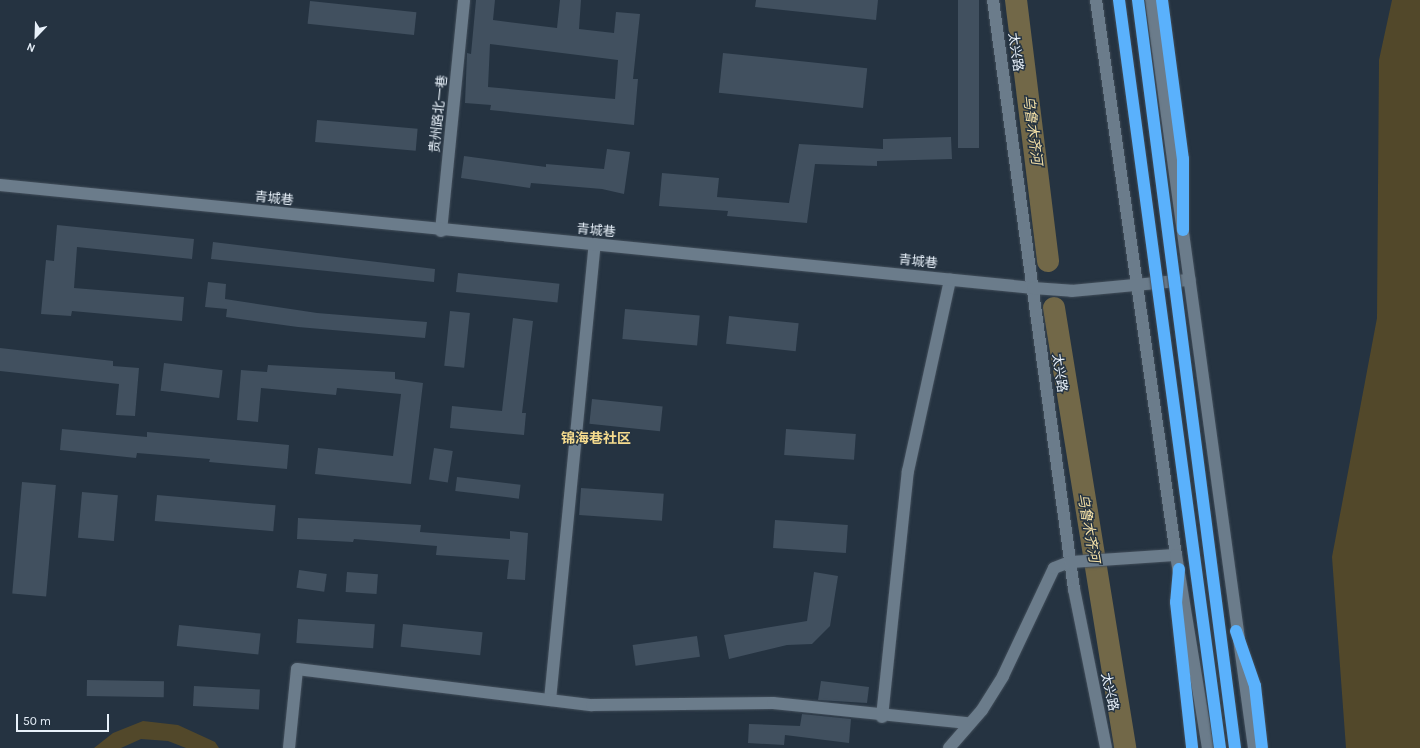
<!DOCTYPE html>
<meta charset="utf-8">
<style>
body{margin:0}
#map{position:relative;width:1420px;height:748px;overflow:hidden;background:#253341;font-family:Karla,"Noto Sans SC",sans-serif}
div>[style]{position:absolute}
.green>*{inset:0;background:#52482a}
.river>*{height:22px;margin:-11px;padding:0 11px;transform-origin:11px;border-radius:11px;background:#726848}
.building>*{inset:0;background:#41505f;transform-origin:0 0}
.roads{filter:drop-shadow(0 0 1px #424e5a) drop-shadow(0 0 1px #424e5a)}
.street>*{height:12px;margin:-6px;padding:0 6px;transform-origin:6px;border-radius:6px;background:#6b7c8b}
.secondary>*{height:12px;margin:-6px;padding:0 6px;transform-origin:6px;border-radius:6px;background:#6b7c8b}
.highway>*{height:12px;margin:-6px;padding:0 6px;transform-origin:6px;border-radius:6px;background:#5ab1fc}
.bridges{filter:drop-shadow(0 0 1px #424e5a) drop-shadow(0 0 1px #424e5a)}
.highway-bridge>*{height:12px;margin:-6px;padding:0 6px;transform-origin:6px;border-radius:6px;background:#5ab1fc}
span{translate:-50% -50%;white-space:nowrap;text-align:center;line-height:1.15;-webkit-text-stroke:3px #253341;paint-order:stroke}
.street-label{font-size:13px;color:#e8f1fa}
.water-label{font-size:14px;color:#f5e1a7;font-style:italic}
.neighbourhood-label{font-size:14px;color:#f5db8e;font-weight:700}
.north{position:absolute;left:16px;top:16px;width:40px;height:40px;-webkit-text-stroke:3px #253341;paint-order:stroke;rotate:203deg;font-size:11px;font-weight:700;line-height:16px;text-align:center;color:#e8f1fa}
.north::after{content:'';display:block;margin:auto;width:14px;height:18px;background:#e8f1fa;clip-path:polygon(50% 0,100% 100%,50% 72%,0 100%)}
.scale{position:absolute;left:16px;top:714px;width:93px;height:18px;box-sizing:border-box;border:2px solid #e8f1fa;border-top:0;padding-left:5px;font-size:12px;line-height:14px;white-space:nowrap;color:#e8f1fa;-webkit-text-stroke:3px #253341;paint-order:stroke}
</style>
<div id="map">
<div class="green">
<i style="clip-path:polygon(1392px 0,1420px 0,1420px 748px,1346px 748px,1332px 557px,1377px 318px,1379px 60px)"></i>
<i style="clip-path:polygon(143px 721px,178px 725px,215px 742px,219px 748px,186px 748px,168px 741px,141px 739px,121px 748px,94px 748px,113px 733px)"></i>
</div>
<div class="river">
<i style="left:1016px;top:0;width:263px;rotate:83deg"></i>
<i style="left:1054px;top:308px;width:446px;rotate:80.8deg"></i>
</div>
<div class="building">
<i style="clip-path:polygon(evenodd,476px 0,495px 0,493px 20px,557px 28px,560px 0,581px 0,579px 29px,614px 33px,616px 12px,640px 14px,633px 79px,638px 79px,634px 125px,490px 110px,491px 105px,465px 103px,467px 53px,471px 54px,476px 0,490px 44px,618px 60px,615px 99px,488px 87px,490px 44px)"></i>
<i style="clip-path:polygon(756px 0,878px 0,876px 20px,755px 7px)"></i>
<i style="left:958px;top:0;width:21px;height:148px"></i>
<i style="left:310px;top:1px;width:107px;height:23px;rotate:6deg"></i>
<i style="left:723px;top:53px;width:145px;height:40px;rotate:6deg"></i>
<i style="left:317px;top:120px;width:101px;height:22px;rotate:5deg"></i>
<i style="clip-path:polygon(951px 137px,952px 159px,877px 161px,877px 166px,815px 164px,807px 223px,727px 216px,728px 211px,659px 206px,662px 173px,719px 178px,717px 197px,789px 203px,799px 144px,883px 149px,883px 139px)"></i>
<i style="clip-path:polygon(607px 149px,630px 152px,624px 194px,602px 189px,531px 183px,530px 188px,461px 178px,464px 156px,546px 167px,546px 164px,604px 169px)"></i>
<i style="clip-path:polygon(57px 225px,194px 239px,192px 259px,77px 247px,74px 288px,184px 297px,182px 321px,72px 311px,71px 316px,41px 314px,46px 260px,54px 261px)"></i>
<i style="clip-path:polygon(213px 242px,435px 269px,434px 282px,211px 259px)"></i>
<i style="left:458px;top:273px;width:102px;height:19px;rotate:6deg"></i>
<i style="clip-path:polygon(208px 282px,226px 284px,225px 299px,317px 313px,427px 322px,425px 338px,298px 327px,226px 317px,227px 309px,205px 307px)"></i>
<i style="left:625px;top:309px;width:75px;height:30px;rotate:5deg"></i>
<i style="left:450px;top:311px;width:20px;height:55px;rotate:6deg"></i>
<i style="left:729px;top:316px;width:70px;height:28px;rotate:6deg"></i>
<i style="clip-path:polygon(513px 318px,533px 321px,522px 413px,526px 413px,524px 435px,450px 428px,452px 406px,502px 411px)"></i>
<i style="clip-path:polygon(0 348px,113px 361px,113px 366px,139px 368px,135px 416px,116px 415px,119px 384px,0 371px)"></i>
<i style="left:164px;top:363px;width:59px;height:28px;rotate:7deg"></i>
<i style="clip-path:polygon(268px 365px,395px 372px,395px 379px,423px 383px,411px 484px,315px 474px,318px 448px,393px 456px,401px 394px,337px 388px,336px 395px,261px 388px,258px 422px,237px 420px,241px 370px,267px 372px)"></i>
<i style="left:592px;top:399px;width:71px;height:25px;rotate:6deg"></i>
<i style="clip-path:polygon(62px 429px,147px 437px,147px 432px,289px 445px,287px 469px,209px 462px,210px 459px,137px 453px,136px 458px,60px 450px)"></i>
<i style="left:786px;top:429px;width:70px;height:26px;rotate:4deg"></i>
<i style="left:434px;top:448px;width:19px;height:32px;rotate:9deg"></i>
<i style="left:457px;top:477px;width:64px;height:14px;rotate:7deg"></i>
<i style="left:22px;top:482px;width:34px;height:112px;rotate:5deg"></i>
<i style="left:581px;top:488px;width:83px;height:27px;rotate:4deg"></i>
<i style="left:82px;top:492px;width:36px;height:46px;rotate:5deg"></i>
<i style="left:157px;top:495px;width:119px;height:26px;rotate:5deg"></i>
<i style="clip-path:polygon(298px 518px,421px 525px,420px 532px,510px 539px,510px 531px,528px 533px,525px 580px,507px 579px,509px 560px,436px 555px,437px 546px,354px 539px,353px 542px,297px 539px)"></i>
<i style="left:775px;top:520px;width:73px;height:28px;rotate:4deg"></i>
<i style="left:299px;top:570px;width:28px;height:18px;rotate:8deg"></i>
<i style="left:347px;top:572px;width:31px;height:20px;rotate:4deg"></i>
<i style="clip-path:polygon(814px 572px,838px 576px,830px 626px,812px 644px,787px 645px,729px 659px,724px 635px,807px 621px)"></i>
<i style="left:298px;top:619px;width:77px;height:24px;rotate:4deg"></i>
<i style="left:403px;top:624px;width:80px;height:23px;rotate:6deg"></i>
<i style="left:179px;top:625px;width:82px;height:21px;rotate:6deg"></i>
<i style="left:697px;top:636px;width:21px;height:65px;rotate:82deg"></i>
<i style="left:87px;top:680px;width:77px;height:16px;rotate:1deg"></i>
<i style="clip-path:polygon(821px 681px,869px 687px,867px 703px,818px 700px)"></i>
<i style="left:194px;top:686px;width:66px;height:20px;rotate:3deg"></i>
<i style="clip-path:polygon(802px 714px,851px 719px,849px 743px,785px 735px,784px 745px,748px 743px,749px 724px,800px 726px)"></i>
</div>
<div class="roads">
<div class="street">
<i style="left:993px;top:0;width:595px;rotate:82.17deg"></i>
<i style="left:1074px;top:589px;width:162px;rotate:78.6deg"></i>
<i style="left:441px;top:231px;width:232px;rotate:-84.3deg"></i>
<i style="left:550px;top:700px;width:458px;rotate:-84.4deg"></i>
<i style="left:882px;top:717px;width:247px;rotate:-84deg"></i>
<i style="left:908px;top:471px;width:196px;rotate:-77.6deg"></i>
<i style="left:289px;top:748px;width:79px;rotate:-84.2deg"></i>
<i style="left:297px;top:669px;width:297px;rotate:7deg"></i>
<i style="left:592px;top:705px;width:181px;rotate:-0.6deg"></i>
<i style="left:773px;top:703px;width:196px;rotate:5.9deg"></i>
<i style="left:949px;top:748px;width:50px;rotate:-49deg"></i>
<i style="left:982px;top:710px;width:40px;rotate:-58deg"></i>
<i style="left:1003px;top:676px;width:119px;rotate:-64.7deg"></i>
<i style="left:1054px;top:568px;width:17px;rotate:-21deg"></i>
<i style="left:1070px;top:562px;width:106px;rotate:-3.8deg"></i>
</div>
<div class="secondary">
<i style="left:1096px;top:0;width:561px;rotate:81.8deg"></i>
<i style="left:1176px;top:555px;width:196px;rotate:80.6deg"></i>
<i style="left:1151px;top:0;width:755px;rotate:82.16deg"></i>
<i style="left:0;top:185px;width:1038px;rotate:5.69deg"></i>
<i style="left:1033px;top:288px;width:39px;rotate:4deg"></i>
<i style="left:1072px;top:291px;width:118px;rotate:-5.4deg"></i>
</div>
<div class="highway">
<i style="left:1162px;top:0;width:160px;rotate:82.5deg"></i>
<i style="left:1183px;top:159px;width:71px;rotate:90deg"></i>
<i style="left:1179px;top:569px;width:33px;rotate:95deg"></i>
<i style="left:1176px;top:602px;width:147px;rotate:83.7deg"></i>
<i style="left:1236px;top:631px;width:58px;rotate:70.9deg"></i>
<i style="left:1255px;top:686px;width:62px;rotate:83.6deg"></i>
</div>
</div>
<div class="bridges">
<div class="highway-bridge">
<i style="left:1119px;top:0;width:755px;rotate:82.31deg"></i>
<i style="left:1138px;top:0;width:754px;rotate:82.61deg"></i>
</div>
</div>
<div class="street-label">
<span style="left:1015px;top:52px;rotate:82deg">太兴路</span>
<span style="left:439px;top:114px;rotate:-84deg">贵州路北一巷</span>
<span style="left:274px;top:199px;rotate:6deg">青城巷</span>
<span style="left:596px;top:231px;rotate:5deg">青城巷</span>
<span style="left:918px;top:262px;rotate:6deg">青城巷</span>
<span style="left:1059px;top:373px;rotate:82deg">太兴路</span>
<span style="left:1109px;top:692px;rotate:78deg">太兴路</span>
</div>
<div class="water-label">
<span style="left:1032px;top:130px;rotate:83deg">乌鲁木齐河</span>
<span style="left:1088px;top:528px;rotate:80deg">乌鲁木齐河</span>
</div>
<div class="neighbourhood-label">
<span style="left:596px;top:439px">锦海巷社区</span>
</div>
<div class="north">N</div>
<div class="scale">50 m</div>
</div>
